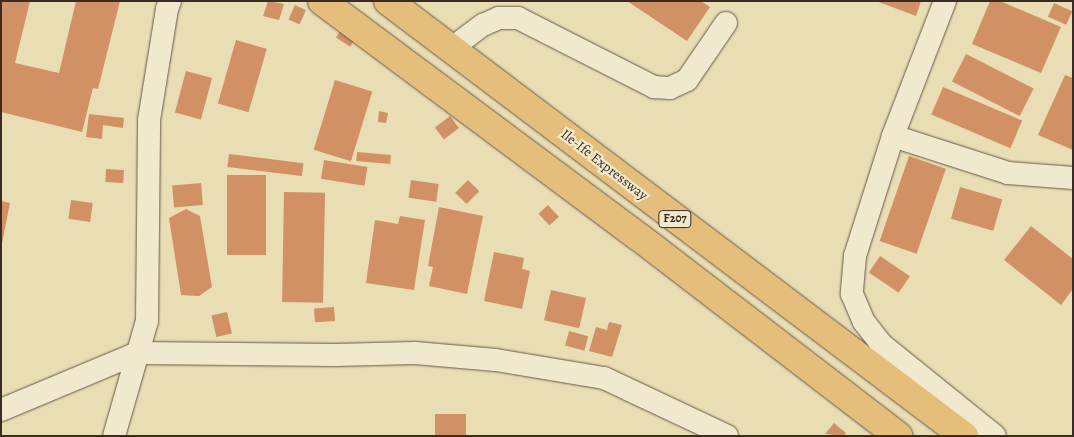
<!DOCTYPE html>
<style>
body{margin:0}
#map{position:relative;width:1074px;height:437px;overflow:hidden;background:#e9ddb4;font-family:Alegreya,serif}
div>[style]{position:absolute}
.building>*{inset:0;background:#d29165;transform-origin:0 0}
.roads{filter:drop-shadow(0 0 1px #665848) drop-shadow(0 0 1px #665848)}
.minor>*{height:22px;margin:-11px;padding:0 11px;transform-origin:11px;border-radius:11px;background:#f1e9ce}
.primary>*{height:28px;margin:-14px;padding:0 14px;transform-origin:14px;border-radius:14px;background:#e4be7a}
span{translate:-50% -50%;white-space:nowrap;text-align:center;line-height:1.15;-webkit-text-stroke:4.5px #f1e9ce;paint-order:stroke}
.shield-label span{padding:1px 4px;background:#f1e9ce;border:1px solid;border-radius:4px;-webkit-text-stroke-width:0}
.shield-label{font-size:12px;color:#3a2b24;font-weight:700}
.street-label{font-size:14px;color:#3a2b24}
.frame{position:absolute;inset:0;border:2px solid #3a2b24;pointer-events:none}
</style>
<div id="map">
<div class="building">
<i style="clip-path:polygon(1px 1px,30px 1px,15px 63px,59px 73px,76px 1px,120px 1px,98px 89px,93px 88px,82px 132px,1px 112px)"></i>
<i style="clip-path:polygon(268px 1px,284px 4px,279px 20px,263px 16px)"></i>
<i style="clip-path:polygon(627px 1px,701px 1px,710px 7px,687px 41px)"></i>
<i style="clip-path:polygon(876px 1px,921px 1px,916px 16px)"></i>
<i style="clip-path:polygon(990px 1px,1000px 1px,1061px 27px,1041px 73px,972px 44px)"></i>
<i style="left:1054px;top:3px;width:20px;height:15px;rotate:24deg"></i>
<i style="left:295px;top:5px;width:12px;height:16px;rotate:24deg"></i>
<i style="left:344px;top:25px;width:17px;height:15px;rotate:33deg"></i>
<i style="left:236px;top:40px;width:32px;height:66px;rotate:16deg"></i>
<i style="left:966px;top:54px;width:76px;height:31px;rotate:27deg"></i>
<i style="left:186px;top:71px;width:27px;height:43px;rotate:15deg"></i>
<i style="clip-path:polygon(1065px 75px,1073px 78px,1073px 150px,1038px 135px)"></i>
<i style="left:335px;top:80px;width:39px;height:73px;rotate:17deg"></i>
<i style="left:943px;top:87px;width:86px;height:30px;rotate:23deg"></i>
<i style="clip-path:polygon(379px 111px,388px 113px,386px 123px,378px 122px)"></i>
<i style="clip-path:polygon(89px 114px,124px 118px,123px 128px,103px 125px,102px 139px,86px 137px)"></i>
<i style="left:450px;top:116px;width:15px;height:19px;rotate:53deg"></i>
<i style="left:357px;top:152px;width:34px;height:9px;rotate:5deg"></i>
<i style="left:229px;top:154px;width:75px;height:13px;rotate:7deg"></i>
<i style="left:909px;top:156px;width:39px;height:90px;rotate:19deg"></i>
<i style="left:324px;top:160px;width:44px;height:19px;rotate:9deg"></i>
<i style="left:106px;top:169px;width:18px;height:13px;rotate:3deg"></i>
<i style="left:227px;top:175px;width:39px;height:80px"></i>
<i style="left:411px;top:180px;width:28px;height:18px;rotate:8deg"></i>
<i style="left:468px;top:180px;width:16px;height:18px;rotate:45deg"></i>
<i style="left:201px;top:183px;width:22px;height:29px;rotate:85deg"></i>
<i style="left:960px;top:187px;width:44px;height:33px;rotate:16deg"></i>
<i style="left:284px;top:192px;width:41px;height:110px;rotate:1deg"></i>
<i style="left:71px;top:200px;width:22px;height:19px;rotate:8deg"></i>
<i style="clip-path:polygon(1px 201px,10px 203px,2px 243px,1px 242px)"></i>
<i style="left:548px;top:205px;width:16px;height:13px;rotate:47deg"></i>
<i style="clip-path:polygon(439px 207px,483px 216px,467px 294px,429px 286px,433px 267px,428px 266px)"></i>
<i style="clip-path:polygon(186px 209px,200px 216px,212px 287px,199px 296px,181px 295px,169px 218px)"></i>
<i style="clip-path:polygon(400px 216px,425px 220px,414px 290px,366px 283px,375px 220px,398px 224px)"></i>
<i style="clip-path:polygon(1031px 226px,1073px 259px,1073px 289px,1061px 305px,1004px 260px)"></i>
<i style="clip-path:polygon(494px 252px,524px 258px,522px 269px,530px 271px,522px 309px,484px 301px)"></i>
<i style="left:880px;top:256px;width:36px;height:20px;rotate:34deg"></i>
<i style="left:551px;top:290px;width:36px;height:31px;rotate:13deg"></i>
<i style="left:334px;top:307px;width:14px;height:20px;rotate:86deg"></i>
<i style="left:227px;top:312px;width:22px;height:16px;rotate:77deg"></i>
<i style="clip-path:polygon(609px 322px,622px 325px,612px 357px,589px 351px,596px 327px,607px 330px)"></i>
<i style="left:569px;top:331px;width:20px;height:15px;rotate:15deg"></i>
<i style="left:466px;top:414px;width:22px;height:31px;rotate:90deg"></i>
<i style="clip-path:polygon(834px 423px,846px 433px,844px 436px,825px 434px)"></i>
</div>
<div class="roads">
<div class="minor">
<i style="left:945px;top:1px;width:145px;rotate:111.1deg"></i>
<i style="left:893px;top:136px;width:126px;rotate:107.6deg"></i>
<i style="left:855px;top:256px;width:38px;rotate:95deg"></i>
<i style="left:852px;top:294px;width:30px;rotate:67deg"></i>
<i style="left:864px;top:322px;width:28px;rotate:52deg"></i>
<i style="left:881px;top:344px;width:146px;rotate:38.9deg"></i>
<i style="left:452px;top:48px;width:39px;rotate:-37deg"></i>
<i style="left:483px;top:25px;width:17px;rotate:-24deg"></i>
<i style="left:499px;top:18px;width:19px"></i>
<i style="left:518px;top:18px;width:153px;rotate:26.9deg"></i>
<i style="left:654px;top:87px;width:16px;rotate:4deg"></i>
<i style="left:670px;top:88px;width:19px;rotate:-25deg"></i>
<i style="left:687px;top:80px;width:69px;rotate:-55.6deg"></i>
<i style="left:893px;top:136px;width:121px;rotate:17.8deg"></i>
<i style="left:1008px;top:173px;width:65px;rotate:4.4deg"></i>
<i style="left:1px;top:410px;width:147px;rotate:-22.7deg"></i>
<i style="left:137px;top:353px;width:198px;rotate:0.6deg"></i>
<i style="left:335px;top:355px;width:80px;rotate:-1.4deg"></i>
<i style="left:415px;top:353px;width:81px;rotate:4.9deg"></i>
<i style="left:496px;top:360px;width:109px;rotate:9.5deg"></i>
<i style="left:604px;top:378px;width:136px;rotate:25.2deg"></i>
<i style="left:114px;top:436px;width:120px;rotate:-74deg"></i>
<i style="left:147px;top:321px;width:201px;rotate:-89.4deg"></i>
<i style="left:149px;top:120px;width:112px;rotate:-80.8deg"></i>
<i style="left:167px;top:9px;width:9px;rotate:-69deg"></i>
</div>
<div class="primary">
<i style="left:322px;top:1px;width:395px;rotate:36.7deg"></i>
<i style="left:639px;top:237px;width:327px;rotate:37.5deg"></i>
<i style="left:388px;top:1px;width:722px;rotate:37.06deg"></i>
</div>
</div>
<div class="shield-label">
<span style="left:675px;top:219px">F207</span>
</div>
<div class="street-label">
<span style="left:604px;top:165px;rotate:38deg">Ile-Ife Expressway</span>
</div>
<div class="frame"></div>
</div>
